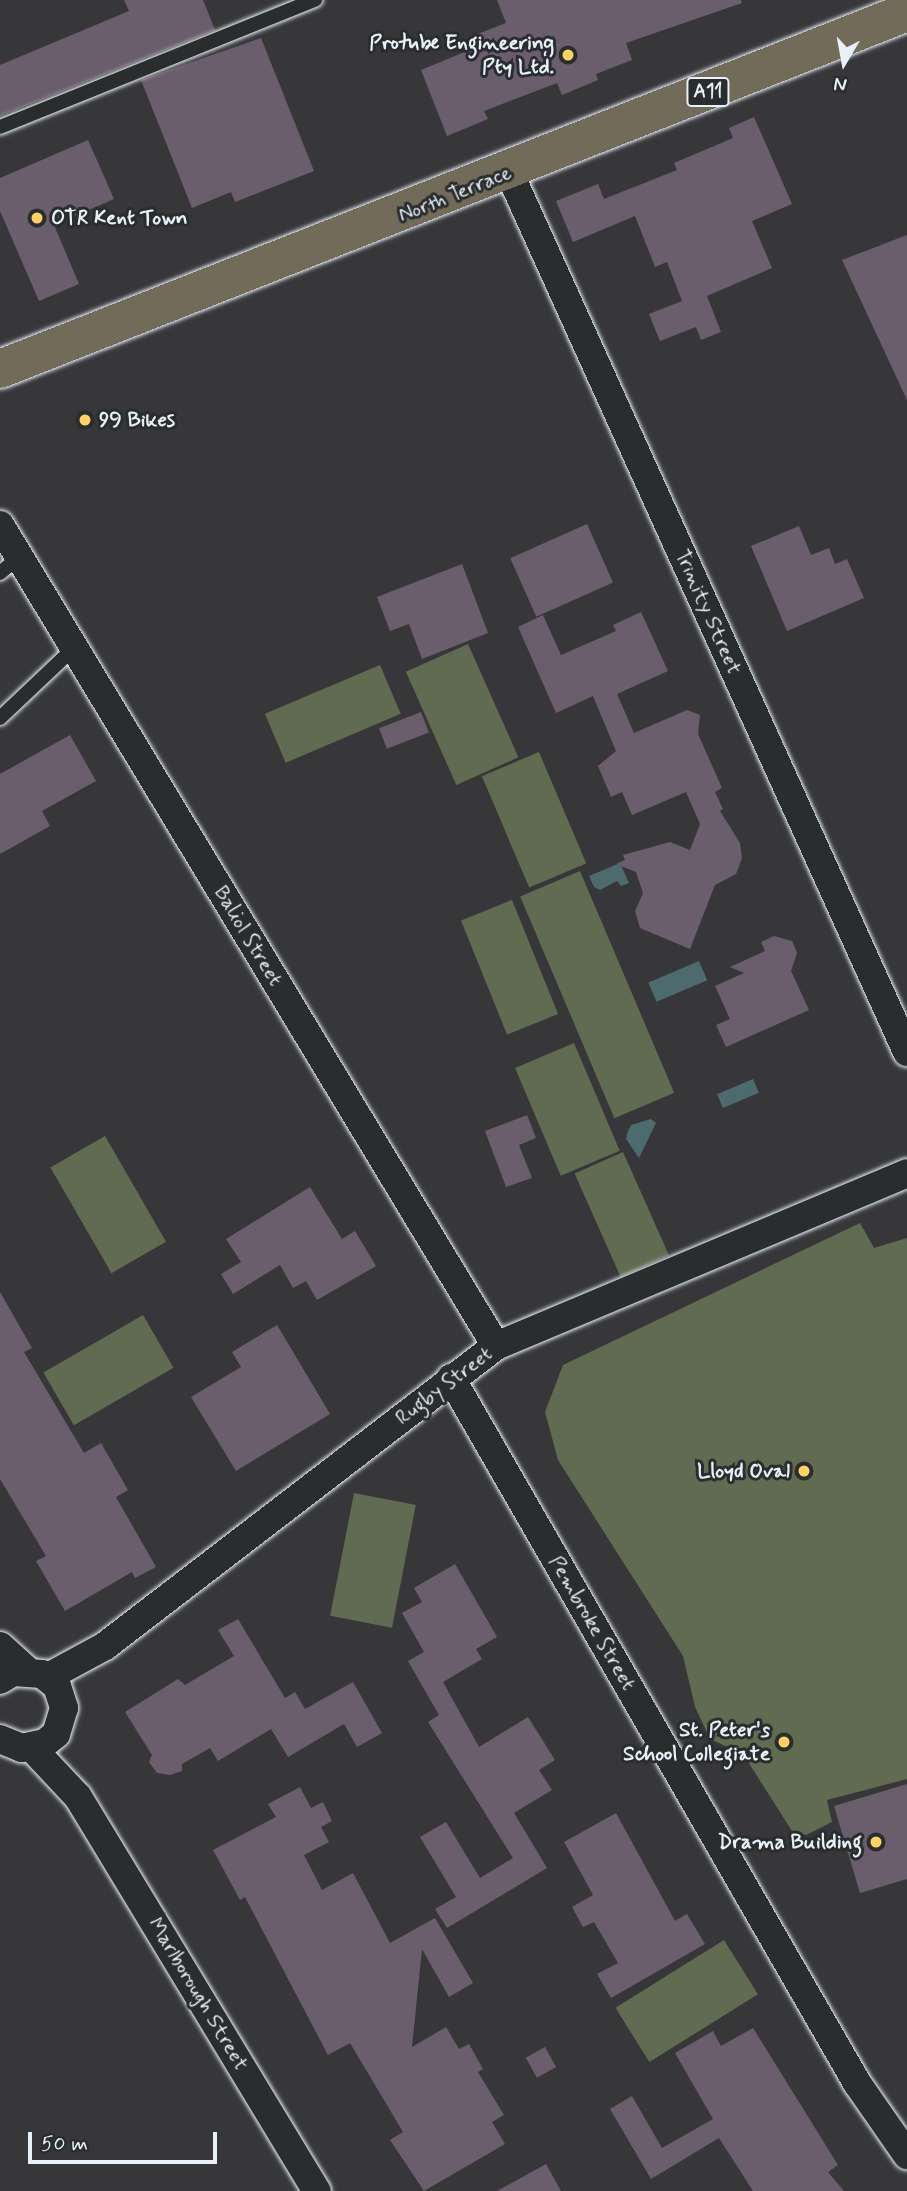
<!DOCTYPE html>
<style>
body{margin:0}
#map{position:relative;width:907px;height:2191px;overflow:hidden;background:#37373a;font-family:Mynerve,sans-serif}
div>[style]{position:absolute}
.green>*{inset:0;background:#616b51;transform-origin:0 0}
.water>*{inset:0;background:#4d6b6f;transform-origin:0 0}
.building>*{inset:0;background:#6b5e6c;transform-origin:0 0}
.roads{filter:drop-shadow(0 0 2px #e8f1f8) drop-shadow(0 0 2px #e8f1f8)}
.service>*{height:14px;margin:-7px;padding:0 7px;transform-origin:7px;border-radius:7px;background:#2a2d2e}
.minor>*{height:28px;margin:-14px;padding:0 14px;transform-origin:14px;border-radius:14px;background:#2a2d2e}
.primary>*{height:38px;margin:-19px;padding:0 19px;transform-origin:19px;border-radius:19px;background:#726b5a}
.dots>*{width:19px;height:19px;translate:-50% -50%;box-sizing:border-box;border:4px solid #2a2d2e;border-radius:50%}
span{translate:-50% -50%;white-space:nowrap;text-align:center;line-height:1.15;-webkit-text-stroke:6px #2a2d2e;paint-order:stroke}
.shield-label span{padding:2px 5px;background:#2a2d2e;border:2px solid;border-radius:5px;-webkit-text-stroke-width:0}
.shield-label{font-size:19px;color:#e8f1f8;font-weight:700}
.poi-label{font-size:21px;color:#e8f1f8;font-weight:700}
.right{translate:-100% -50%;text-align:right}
.left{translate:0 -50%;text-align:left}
.street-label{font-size:21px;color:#e8f1f8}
.north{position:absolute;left:809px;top:28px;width:70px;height:70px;-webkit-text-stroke:5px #2a2d2e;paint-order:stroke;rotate:190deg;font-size:19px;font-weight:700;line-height:28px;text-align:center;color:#e8f1f8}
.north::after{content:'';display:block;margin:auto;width:24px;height:32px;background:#e8f1f8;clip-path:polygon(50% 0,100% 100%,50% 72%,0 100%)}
.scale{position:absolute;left:28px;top:2132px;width:189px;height:32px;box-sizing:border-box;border:4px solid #e8f1f8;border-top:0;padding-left:9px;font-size:21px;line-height:24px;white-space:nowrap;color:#e8f1f8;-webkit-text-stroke:5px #2a2d2e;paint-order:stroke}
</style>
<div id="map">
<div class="green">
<i style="left:468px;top:644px;width:124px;height:68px;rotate:66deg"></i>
<i style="left:380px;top:665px;width:53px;height:125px;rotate:67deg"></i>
<i style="left:539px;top:752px;width:121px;height:62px;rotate:67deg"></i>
<i style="left:580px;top:871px;width:241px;height:65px;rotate:67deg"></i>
<i style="left:512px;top:900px;width:123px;height:55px;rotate:68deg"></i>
<i style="left:574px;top:1043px;width:117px;height:64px;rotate:67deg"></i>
<i style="left:105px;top:1136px;width:122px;height:63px;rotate:60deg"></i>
<i style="left:623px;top:1152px;width:113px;height:53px;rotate:66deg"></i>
<i style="clip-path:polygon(860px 1223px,874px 1248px,907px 1238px,907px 1779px,827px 1800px,832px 1822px,806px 1835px,792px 1831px,743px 1754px,710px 1739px,695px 1707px,683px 1656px,558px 1460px,545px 1412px,563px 1365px)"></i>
<i style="left:143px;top:1315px;width:61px;height:115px;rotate:60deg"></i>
<i style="left:354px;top:1493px;width:63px;height:125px;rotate:11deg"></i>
<i style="left:724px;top:1940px;width:64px;height:128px;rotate:58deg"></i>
</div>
<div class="water">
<i style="clip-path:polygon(620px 863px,629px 883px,621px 886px,617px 881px,600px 890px,594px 887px,589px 876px)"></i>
<i style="left:699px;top:961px;width:21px;height:55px;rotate:67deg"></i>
<i style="left:753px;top:1079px;width:15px;height:39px;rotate:67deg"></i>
<i style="clip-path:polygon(651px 1119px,656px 1123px,639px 1158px,626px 1139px,628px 1131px,631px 1125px)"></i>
</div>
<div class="building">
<i style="clip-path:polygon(124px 0,203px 0,215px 30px,0 116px,0 65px,129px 11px)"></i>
<i style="clip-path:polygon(497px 0,741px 0,742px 3px,626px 43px,632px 60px,596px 74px,598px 80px,562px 95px,557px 83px,484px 111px,488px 119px,447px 136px,421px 70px,479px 46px,475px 35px,506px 23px)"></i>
<i style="clip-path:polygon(261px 38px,314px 171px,235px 202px,231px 192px,192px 208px,141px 80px)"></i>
<i style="clip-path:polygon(754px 117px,792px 204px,752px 221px,772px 268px,707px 296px,721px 332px,701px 340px,696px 327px,660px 341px,649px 314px,682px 301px,667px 262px,655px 267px,635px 216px,573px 242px,556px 201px,598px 184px,604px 199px,677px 170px,674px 163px,733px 138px,729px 128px)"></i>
<i style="clip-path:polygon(88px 140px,114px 199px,54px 225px,79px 284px,39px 301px,0 211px,0 178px)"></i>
<i style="clip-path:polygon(907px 235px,907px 400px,842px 260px)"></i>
<i style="left:587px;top:524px;width:64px;height:84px;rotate:66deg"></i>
<i style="clip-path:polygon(799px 526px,811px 555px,829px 548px,835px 564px,847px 559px,864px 598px,787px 631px,751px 546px)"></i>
<i style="clip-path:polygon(462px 564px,488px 633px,422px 659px,409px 624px,390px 631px,377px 597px)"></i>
<i style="clip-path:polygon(641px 612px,668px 671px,617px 694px,634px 733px,687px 710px,700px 715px,698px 734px,722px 788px,715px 792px,723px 809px,720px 811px,740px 843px,742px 858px,736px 874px,715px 885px,690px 949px,640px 928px,635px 911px,643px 893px,636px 872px,616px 864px,625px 860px,623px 855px,670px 842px,690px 850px,700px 824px,686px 792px,632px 815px,622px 792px,611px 797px,598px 766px,616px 751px,593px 696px,556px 713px,518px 627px,543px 615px,561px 655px,616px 631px,613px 625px)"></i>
<i style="left:421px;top:712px;width:22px;height:45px;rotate:69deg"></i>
<i style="clip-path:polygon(70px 735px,96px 781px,42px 811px,50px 826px,0 854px,0 774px)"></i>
<i style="clip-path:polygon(774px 936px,792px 941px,797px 953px,791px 971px,809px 1010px,726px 1047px,716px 1025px,730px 1019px,715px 986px,744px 973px,730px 967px,765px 951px,761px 942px)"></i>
<i style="clip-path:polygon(527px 1115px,536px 1138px,519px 1145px,532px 1178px,506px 1187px,485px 1131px)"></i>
<i style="clip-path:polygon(310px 1187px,342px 1239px,355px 1231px,376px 1266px,317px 1300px,306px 1281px,293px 1288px,280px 1265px,233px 1294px,221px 1274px,241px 1262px,226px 1239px)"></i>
<i style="clip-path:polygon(0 1292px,32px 1348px,24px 1352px,84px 1453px,101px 1443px,128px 1490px,116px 1497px,156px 1567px,135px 1578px,132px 1572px,65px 1611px,36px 1561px,46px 1556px,0 1479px)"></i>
<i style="clip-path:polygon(277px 1325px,330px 1414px,236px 1471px,191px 1397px,241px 1367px,232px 1352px)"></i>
<i style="clip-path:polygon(455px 1564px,497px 1637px,476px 1649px,482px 1659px,443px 1682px,479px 1747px,528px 1717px,555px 1760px,539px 1770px,552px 1790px,514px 1813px,547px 1868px,447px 1928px,435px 1909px,456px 1897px,420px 1837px,446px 1822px,480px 1878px,513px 1858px,428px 1722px,439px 1715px,408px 1661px,424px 1652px,402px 1613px,422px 1602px,414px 1588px)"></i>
<i style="clip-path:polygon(238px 1619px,285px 1698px,295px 1692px,305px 1709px,353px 1682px,382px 1733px,357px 1747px,344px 1724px,288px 1757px,271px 1729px,218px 1761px,210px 1748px,182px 1764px,182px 1771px,170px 1775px,157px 1773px,149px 1762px,152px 1755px,125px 1712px,178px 1679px,185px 1685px,234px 1656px,218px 1630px)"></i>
<i style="clip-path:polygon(907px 1784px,907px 1879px,860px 1893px,834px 1806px)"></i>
<i style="clip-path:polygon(300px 1787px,311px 1808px,323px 1802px,332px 1821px,321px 1827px,329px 1842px,304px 1855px,322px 1890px,353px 1873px,390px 1943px,435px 1918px,473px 1983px,449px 1997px,422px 1949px,412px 2047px,446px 2027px,459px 2049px,469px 2044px,483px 2069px,478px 2072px,504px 2115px,492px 2122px,505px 2144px,424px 2191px,390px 2140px,403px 2132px,350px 2043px,328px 2055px,245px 1897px,240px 1900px,213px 1850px,276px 1817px,268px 1804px)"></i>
<i style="clip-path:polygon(616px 1813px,675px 1921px,687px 1914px,705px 1944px,611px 1998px,597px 1974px,618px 1963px,594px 1922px,583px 1927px,572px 1907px,593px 1895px,564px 1842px)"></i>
<i style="clip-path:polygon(753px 2028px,838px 2165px,828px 2172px,844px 2191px,753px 2191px,719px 2138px,651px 2179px,610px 2109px,632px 2096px,662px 2148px,713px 2119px,675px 2053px,713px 2031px,721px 2046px)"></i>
<i style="left:545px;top:2047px;width:23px;height:22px;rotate:61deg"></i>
<i style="clip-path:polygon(546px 2164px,561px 2191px,497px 2191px)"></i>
</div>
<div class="roads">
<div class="service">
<i style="left:0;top:127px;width:340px;rotate:-22deg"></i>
<i style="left:0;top:573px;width:25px;rotate:-40deg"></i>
<i style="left:0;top:718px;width:102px;rotate:-43.4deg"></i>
</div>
<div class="minor">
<i style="left:509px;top:172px;width:966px;rotate:65.66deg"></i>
<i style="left:0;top:525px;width:959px;rotate:58.86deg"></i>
<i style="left:451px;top:1378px;width:814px;rotate:60.06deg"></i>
<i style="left:857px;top:2083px;width:88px;rotate:55.2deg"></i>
<i style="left:0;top:1646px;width:36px;rotate:42deg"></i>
<i style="left:48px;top:1677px;width:65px;rotate:-28.5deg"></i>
<i style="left:105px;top:1646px;width:493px;rotate:-37.5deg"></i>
<i style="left:496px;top:1346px;width:446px;rotate:-22.8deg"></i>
<i style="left:0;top:1680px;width:15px;rotate:-32deg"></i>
<i style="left:13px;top:1672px;width:29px;rotate:4deg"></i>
<i style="left:42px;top:1674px;width:19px;rotate:39deg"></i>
<i style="left:57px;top:1686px;width:23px;rotate:72deg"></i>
<i style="left:64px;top:1708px;width:27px;rotate:107deg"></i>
<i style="left:56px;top:1734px;width:14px;rotate:141deg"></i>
<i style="left:45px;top:1743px;width:24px;rotate:168deg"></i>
<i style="left:22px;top:1748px;width:24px;rotate:-158deg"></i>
<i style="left:32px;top:1748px;width:67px;rotate:46.8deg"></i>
<i style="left:78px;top:1797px;width:461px;rotate:58.8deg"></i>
</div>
<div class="primary">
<i style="left:0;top:369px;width:975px;rotate:-21.48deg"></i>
</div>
</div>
<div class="dots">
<i style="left:568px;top:55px;background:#ffd166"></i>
<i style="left:37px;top:218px;background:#ffd166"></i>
<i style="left:85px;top:420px;background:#ffd166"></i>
<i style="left:804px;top:1471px;background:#ffd166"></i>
<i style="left:784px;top:1742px;background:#ffd166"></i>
<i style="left:876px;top:1842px;background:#ffd166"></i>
</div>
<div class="shield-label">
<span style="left:708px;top:92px">A11</span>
</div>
<div class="poi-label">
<span class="right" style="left:554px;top:55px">Protube Engineering<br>Pty Ltd.</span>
<span class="left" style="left:51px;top:218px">OTR Kent Town</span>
<span class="left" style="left:99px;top:420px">99 Bikes</span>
<span class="right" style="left:790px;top:1471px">Lloyd Oval</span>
<span class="right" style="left:770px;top:1742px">St. Peter's<br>School Collegiate</span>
<span class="right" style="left:862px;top:1842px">Drama Building</span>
</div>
<div class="street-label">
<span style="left:455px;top:194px;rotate:-22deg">North Terrace</span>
<span style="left:708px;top:612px;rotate:66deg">Trinity Street</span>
<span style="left:248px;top:936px;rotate:59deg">Baliol Street</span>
<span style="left:444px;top:1386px;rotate:-37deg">Rugby Street</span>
<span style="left:592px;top:1623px;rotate:60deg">Pembroke Street</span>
<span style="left:198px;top:1994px;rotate:59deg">Marlborough Street</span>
</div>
<div class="north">N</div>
<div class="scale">50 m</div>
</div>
